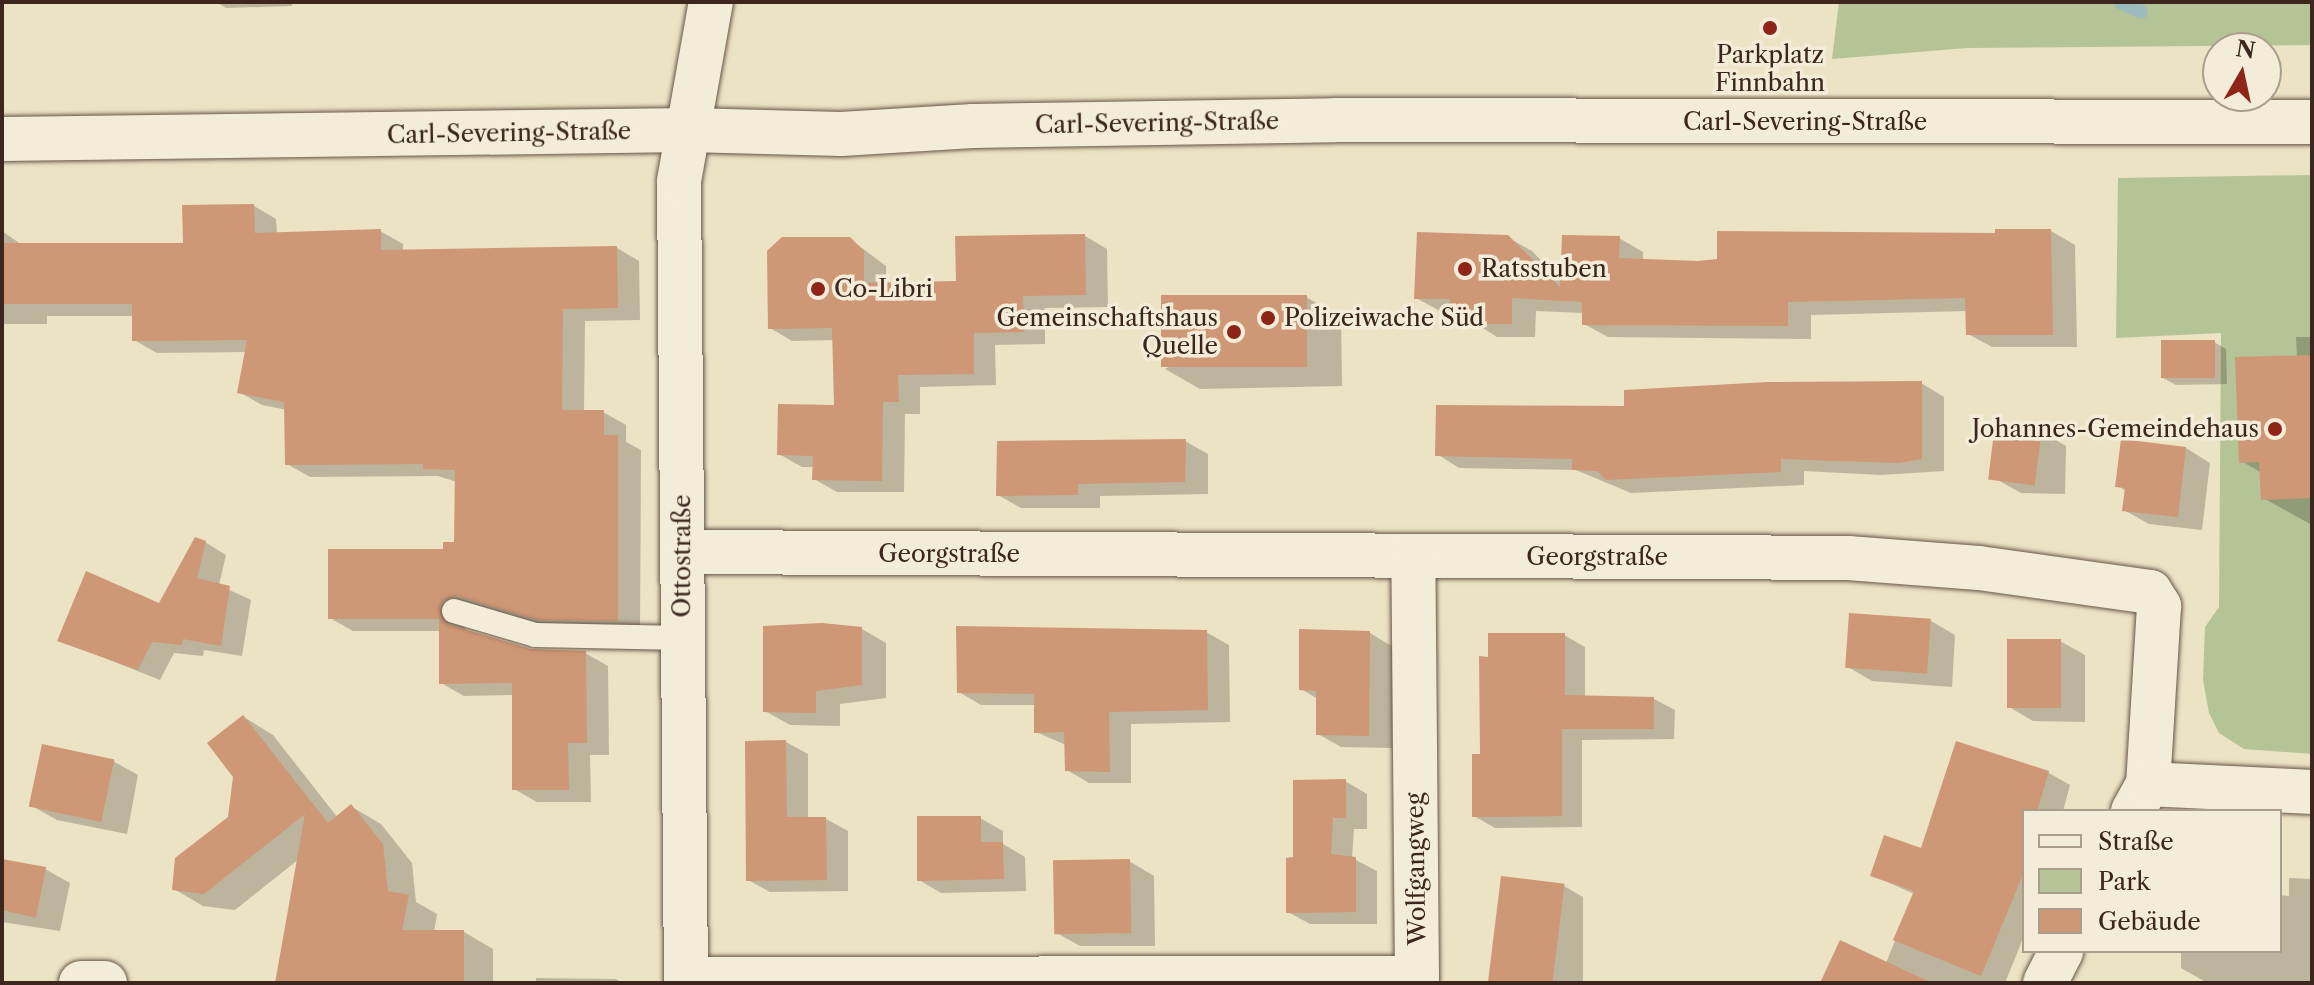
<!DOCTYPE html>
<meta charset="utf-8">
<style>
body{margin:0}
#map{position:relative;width:2314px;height:985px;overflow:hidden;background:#ece2c4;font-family:"Libre Caslon Text",serif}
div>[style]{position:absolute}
.green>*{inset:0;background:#b5c496}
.shadow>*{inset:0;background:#0003}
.stream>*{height:14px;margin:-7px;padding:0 7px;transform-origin:7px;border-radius:7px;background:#9cbcbc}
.building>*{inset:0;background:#ce9775;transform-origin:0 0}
.roads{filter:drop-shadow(0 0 2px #685548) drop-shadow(0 0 2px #685548)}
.lane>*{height:24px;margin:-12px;padding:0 12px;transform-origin:12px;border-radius:12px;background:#f3ecd9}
.street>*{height:44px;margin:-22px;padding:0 22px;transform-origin:22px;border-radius:22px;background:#f3ecd9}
.secondary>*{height:44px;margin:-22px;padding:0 22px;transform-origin:22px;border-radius:22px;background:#f3ecd9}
.dots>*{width:22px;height:22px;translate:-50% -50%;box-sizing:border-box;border:4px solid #f3ecd9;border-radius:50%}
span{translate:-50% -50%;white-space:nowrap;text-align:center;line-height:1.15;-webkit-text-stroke:7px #f3ecd9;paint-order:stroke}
.poi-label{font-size:24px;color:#3c261e}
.left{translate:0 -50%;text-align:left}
.right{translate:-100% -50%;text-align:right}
.street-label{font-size:24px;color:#3c261e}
.frame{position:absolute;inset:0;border:4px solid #3c261e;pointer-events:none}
.legend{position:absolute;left:2022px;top:809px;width:260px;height:144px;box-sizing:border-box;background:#f3ecd9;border:2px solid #aa9d8e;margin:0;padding:10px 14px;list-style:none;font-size:24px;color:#3c261e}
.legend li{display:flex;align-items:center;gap:16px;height:40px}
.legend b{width:40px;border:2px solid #aa9d8e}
.north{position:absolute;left:2202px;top:32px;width:80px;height:80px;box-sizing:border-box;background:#f3ecd9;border:2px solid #aa9d8e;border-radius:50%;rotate:9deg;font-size:22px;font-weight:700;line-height:32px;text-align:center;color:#3c261e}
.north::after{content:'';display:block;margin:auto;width:28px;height:36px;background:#8f2418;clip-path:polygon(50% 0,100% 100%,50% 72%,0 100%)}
</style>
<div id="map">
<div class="green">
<i style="clip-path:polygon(1839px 2px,2312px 2px,2312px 45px,1967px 48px,1832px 59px)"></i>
<i style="clip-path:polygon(2312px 175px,2312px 754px,2244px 749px,2219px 733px,2209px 713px,2203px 680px,2205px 627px,2219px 607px,2221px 333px,2116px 338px,2118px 178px)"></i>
</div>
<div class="shadow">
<i style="clip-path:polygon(216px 2px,292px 2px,292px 6px,226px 8px)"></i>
<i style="clip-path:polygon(254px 206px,276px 219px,277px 234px,380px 231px,403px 244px,403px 251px,617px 248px,639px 261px,640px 320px,585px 321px,584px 412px,603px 412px,626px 425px,626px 442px,641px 450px,640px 633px,461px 621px,468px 633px,531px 651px,585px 653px,608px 666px,609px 755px,590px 755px,591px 802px,537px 802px,514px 789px,514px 695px,464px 696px,441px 683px,441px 631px,353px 631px,330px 618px,456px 544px,457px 482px,438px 476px,310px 477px,287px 464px,287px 410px,262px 405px,239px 392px,246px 352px,157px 353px,134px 340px,134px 316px,47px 316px,47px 324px,2px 324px,2px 345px,2px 231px,22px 245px,185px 245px)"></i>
<i style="clip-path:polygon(2051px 231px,2075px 245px,2077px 347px,1992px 347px,1968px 334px,1967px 311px,1811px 315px,1811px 339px,1608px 337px,1584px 324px,1584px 313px,1536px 311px,1535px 337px,1497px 337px,1456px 311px,1440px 311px,1416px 298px,1507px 237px,1532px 251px,1562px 282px,1619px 238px,1643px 252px,1643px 261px,1698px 263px)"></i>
<i style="clip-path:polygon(1085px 236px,1107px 249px,1108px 307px,1045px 308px,1045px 344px,995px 345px,996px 385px,920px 387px,920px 414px,905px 414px,904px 492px,837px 492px,814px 479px,815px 467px,802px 467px,779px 454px,836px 407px,835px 340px,792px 341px,770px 328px,850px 239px,886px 266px,886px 284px,958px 283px)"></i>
<i style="clip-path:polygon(1306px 297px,1341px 317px,1342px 386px,1200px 389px,1165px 369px)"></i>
<i style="clip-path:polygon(2296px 337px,2312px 337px,2312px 525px,2263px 498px,2262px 473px,2241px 461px,2297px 358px)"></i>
<i style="clip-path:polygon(2214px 342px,2226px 349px,2227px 384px,2176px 385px,2163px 378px)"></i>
<i style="clip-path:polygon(1921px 383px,1944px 397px,1944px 471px,1881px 475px,1804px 471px,1804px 485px,1631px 493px,1576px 470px,1459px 468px,1437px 454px)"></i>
<i style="clip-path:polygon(2042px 432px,2066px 446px,2065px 494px,2021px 493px,1996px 479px)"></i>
<i style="clip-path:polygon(1185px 441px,1208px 454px,1208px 494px,1100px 496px,1100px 508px,1021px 508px,998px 495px)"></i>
<i style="clip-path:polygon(2186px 448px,2210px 463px,2202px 530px,2149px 524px,2124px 510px,2126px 491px,2117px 485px)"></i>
<i style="clip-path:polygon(205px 542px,226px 555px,219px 585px,251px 600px,242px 656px,204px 650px,203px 656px,174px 653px,160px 680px,59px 640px,160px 606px)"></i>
<i style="clip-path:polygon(1931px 621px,1955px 635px,1952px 687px,1872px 681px,1848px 667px)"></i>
<i style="clip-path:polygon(862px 629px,886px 643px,886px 698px,840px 704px,840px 726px,790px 725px,765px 711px)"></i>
<i style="clip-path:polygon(1206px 632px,1229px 645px,1230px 722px,1131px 724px,1131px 783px,1089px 783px,1067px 770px,1066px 745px,1036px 732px,1036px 705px,981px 705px,959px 692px)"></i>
<i style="clip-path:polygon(1370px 633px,1393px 647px,1392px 748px,1341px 747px,1318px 734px,1318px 699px,1301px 689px)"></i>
<i style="clip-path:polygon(1564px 635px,1585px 647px,1585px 697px,1654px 699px,1675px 710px,1674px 739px,1582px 740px,1582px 827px,1495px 828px,1474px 816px,1490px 659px)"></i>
<i style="clip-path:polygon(2060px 641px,2085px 655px,2085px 722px,2033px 721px,2009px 707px)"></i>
<i style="clip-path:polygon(244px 717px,273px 735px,338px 818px,352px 807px,381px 824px,412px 863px,416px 902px,437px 914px,434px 932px,464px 932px,493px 949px,493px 983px,278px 983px,299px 859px,235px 910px,203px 906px,174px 889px,230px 818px)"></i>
<i style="clip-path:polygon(786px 742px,808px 754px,808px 819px,826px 819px,848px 831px,848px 891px,770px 892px,748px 880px)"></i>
<i style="clip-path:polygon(1957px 744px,2049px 773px,2070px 785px,2063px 811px,2024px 811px,2024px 936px,2005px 983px,1829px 983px,1886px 963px,1914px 894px,1872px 875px,1922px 851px)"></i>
<i style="clip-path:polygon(113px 761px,138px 775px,127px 834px,57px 820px,32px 806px)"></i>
<i style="clip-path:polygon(1345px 781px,1367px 794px,1367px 829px,1354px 829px,1352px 858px,1377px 871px,1377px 924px,1310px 924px,1288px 912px,1295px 859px)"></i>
<i style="clip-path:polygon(980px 818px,1003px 831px,1003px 844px,1025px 857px,1026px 891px,941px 893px,919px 880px)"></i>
<i style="clip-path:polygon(2px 861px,45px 869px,70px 883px,60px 931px,2px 922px)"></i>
<i style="clip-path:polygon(1129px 861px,1154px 876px,1155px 946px,1080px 946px,1055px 932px)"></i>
<i style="clip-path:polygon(1503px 878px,1564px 886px,1583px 897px,1583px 983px,1501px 983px)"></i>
<i style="clip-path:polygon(2289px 878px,2312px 879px,2312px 983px,2204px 981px,2181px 968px,2181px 951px,2280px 951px,2280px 895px,2289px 896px)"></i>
<i style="clip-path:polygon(536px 978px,616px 979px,623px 983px,536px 983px)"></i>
</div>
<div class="stream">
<i style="left:2120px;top:2px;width:23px;rotate:25deg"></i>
</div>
<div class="building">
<i style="clip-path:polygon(254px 204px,255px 233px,381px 229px,381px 250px,617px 246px,618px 308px,563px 309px,562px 410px,604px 410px,604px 435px,618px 435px,618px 621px,537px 620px,457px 596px,444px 600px,440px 608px,450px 625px,531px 649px,586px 651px,587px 743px,568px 743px,569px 790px,512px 790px,512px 683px,439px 684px,439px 619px,328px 619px,328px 549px,443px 549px,443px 542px,454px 542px,455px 470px,423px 469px,423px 464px,285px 465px,284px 402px,237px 393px,247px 340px,132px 341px,132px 304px,2px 304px,2px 243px,183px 243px,182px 205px)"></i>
<i style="clip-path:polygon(1995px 229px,2051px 229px,2053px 335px,1966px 335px,1965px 298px,1788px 302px,1788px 326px,1582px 325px,1582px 302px,1512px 298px,1512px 324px,1471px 324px,1472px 311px,1450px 311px,1450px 299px,1414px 299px,1417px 232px,1508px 235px,1560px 287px,1562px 235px,1620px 236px,1619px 258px,1698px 261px,1717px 259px,1717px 231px,1995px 233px)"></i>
<i style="clip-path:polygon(1085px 234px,1086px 295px,1023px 296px,1024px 332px,974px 333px,974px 374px,898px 375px,899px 402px,883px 402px,882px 481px,812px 480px,813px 456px,777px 455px,778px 404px,834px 405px,832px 328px,768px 329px,767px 251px,782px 237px,850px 237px,864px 251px,864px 283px,956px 281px,955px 236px)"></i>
<i style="left:1307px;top:295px;width:72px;height:146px;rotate:90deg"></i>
<i style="left:2215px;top:340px;width:38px;height:54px;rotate:90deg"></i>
<i style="clip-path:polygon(2312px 355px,2312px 498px,2261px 500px,2259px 462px,2239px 463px,2235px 357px)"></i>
<i style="clip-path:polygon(1922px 381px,1922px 459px,1898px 463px,1781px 459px,1781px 472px,1606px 480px,1597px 471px,1572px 470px,1572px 459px,1435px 456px,1436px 405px,1624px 406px,1624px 390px,1768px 382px)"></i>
<i style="left:1995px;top:424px;width:47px;height:56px;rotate:7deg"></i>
<i style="clip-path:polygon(1186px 439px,1185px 482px,1078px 484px,1078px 495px,996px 496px,997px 441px)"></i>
<i style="clip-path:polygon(2121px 439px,2186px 447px,2178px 517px,2122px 511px,2125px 488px,2115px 487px)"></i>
<i style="clip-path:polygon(195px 537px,206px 541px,197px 578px,230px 586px,221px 646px,183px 639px,182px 645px,152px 642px,138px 670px,57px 641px,86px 571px,159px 603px)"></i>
<i style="left:1849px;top:613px;width:82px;height:55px;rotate:4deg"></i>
<i style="clip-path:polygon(822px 623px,862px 627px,862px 685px,816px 691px,816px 713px,763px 712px,763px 626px)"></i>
<i style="clip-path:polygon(956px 626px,1207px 630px,1208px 710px,1109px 712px,1110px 772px,1065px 771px,1064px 732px,1034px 733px,1034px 694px,957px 693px)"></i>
<i style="clip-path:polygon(1299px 629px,1370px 631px,1369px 736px,1316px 735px,1316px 691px,1299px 690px)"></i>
<i style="clip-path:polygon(1488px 633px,1565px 633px,1565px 695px,1654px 697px,1654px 729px,1562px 729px,1562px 816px,1472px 817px,1472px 754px,1480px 754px,1479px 656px,1488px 657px)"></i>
<i style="left:2007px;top:639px;width:54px;height:69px"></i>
<i style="clip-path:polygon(243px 715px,328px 823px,351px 804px,383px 844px,388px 891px,409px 895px,402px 930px,464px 930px,464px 983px,275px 983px,305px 814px,204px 894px,172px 890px,175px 858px,228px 817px,233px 777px,207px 743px)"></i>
<i style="clip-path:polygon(786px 740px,787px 817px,826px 817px,827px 880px,746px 881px,745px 741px)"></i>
<i style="clip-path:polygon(1956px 741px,2049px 771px,2037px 811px,2024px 811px,2024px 872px,1981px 976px,1893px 940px,1914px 891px,1870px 876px,1884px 835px,1921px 848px)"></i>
<i style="left:42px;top:744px;width:74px;height:64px;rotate:12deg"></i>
<i style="clip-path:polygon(1346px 779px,1346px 818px,1333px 818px,1331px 854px,1356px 857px,1356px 912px,1286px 913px,1286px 858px,1293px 857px,1293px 780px)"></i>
<i style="clip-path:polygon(917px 816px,981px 816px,981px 842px,1003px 842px,1004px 879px,917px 881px)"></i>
<i style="clip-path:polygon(2px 859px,46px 867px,36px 918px,2px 910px)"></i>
<i style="left:1130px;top:859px;width:74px;height:77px;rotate:89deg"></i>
<i style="left:1501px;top:876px;width:64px;height:107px;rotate:7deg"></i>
<i style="clip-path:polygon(1840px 940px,1932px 983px,1820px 983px)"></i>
</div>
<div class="roads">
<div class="lane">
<i style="left:454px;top:611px;width:84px;rotate:16.5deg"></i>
<i style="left:535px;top:635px;width:148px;rotate:1.2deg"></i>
</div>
<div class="street">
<i style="left:682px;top:552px;width:1166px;rotate:0.29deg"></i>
<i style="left:1848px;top:558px;width:131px;rotate:4.4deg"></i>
<i style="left:1979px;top:568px;width:173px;rotate:8deg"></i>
<i style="left:2150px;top:592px;width:17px;rotate:57deg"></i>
<i style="left:2159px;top:606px;width:178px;rotate:93.5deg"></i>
<i style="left:2148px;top:784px;width:31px;rotate:119deg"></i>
<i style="left:2148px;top:784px;width:164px;rotate:2.8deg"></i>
<i style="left:686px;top:979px;width:731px;rotate:-0.08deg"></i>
<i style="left:1417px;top:978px;width:421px;rotate:-90.5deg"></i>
<i style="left:81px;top:983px;width:24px"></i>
<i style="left:686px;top:983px;width:802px;rotate:-90.5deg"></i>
<i style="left:679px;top:181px;width:182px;rotate:-79.9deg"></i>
<i style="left:2045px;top:983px;width:36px;rotate:-63deg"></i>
</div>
<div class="secondary">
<i style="left:2px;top:139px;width:686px;rotate:-0.75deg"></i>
<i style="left:688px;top:130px;width:153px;rotate:1.5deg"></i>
<i style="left:841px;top:134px;width:132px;rotate:-3.5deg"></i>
<i style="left:973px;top:126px;width:362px;rotate:-0.9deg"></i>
<i style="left:1335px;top:120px;width:977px;rotate:0.12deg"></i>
</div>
</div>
<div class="dots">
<i style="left:1770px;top:28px;background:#8f2418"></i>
<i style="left:1465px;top:269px;background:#8f2418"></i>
<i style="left:818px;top:289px;background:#8f2418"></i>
<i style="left:1268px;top:318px;background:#8f2418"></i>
<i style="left:1234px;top:332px;background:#8f2418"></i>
<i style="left:2275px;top:429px;background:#8f2418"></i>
</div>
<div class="poi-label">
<span style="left:1770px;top:69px">Parkplatz<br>Finnbahn</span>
<span class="left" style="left:1481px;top:269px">Ratsstuben</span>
<span class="left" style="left:834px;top:289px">Co-Libri</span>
<span class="right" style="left:1218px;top:332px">Gemeinschaftshaus<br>Quelle</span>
<span class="left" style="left:1284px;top:318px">Polizeiwache Süd</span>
<span class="right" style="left:2259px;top:429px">Johannes-Gemeindehaus</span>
</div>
<div class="street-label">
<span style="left:1805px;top:122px">Carl-Severing-Straße</span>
<span style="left:1157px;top:123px;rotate:-1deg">Carl-Severing-Straße</span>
<span style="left:509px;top:133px;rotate:-1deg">Carl-Severing-Straße</span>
<span style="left:949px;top:554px">Georgstraße</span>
<span style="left:682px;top:556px;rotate:-90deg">Ottostraße</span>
<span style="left:1597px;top:557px">Georgstraße</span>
<span style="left:1416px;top:869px;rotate:-91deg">Wolfgangweg</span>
</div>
<div class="frame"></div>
<ul class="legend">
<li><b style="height:10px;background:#f3ecd9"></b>Straße</li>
<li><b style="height:22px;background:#b5c496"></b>Park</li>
<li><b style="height:22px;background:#ce9775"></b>Gebäude</li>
</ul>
<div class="north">N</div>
</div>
